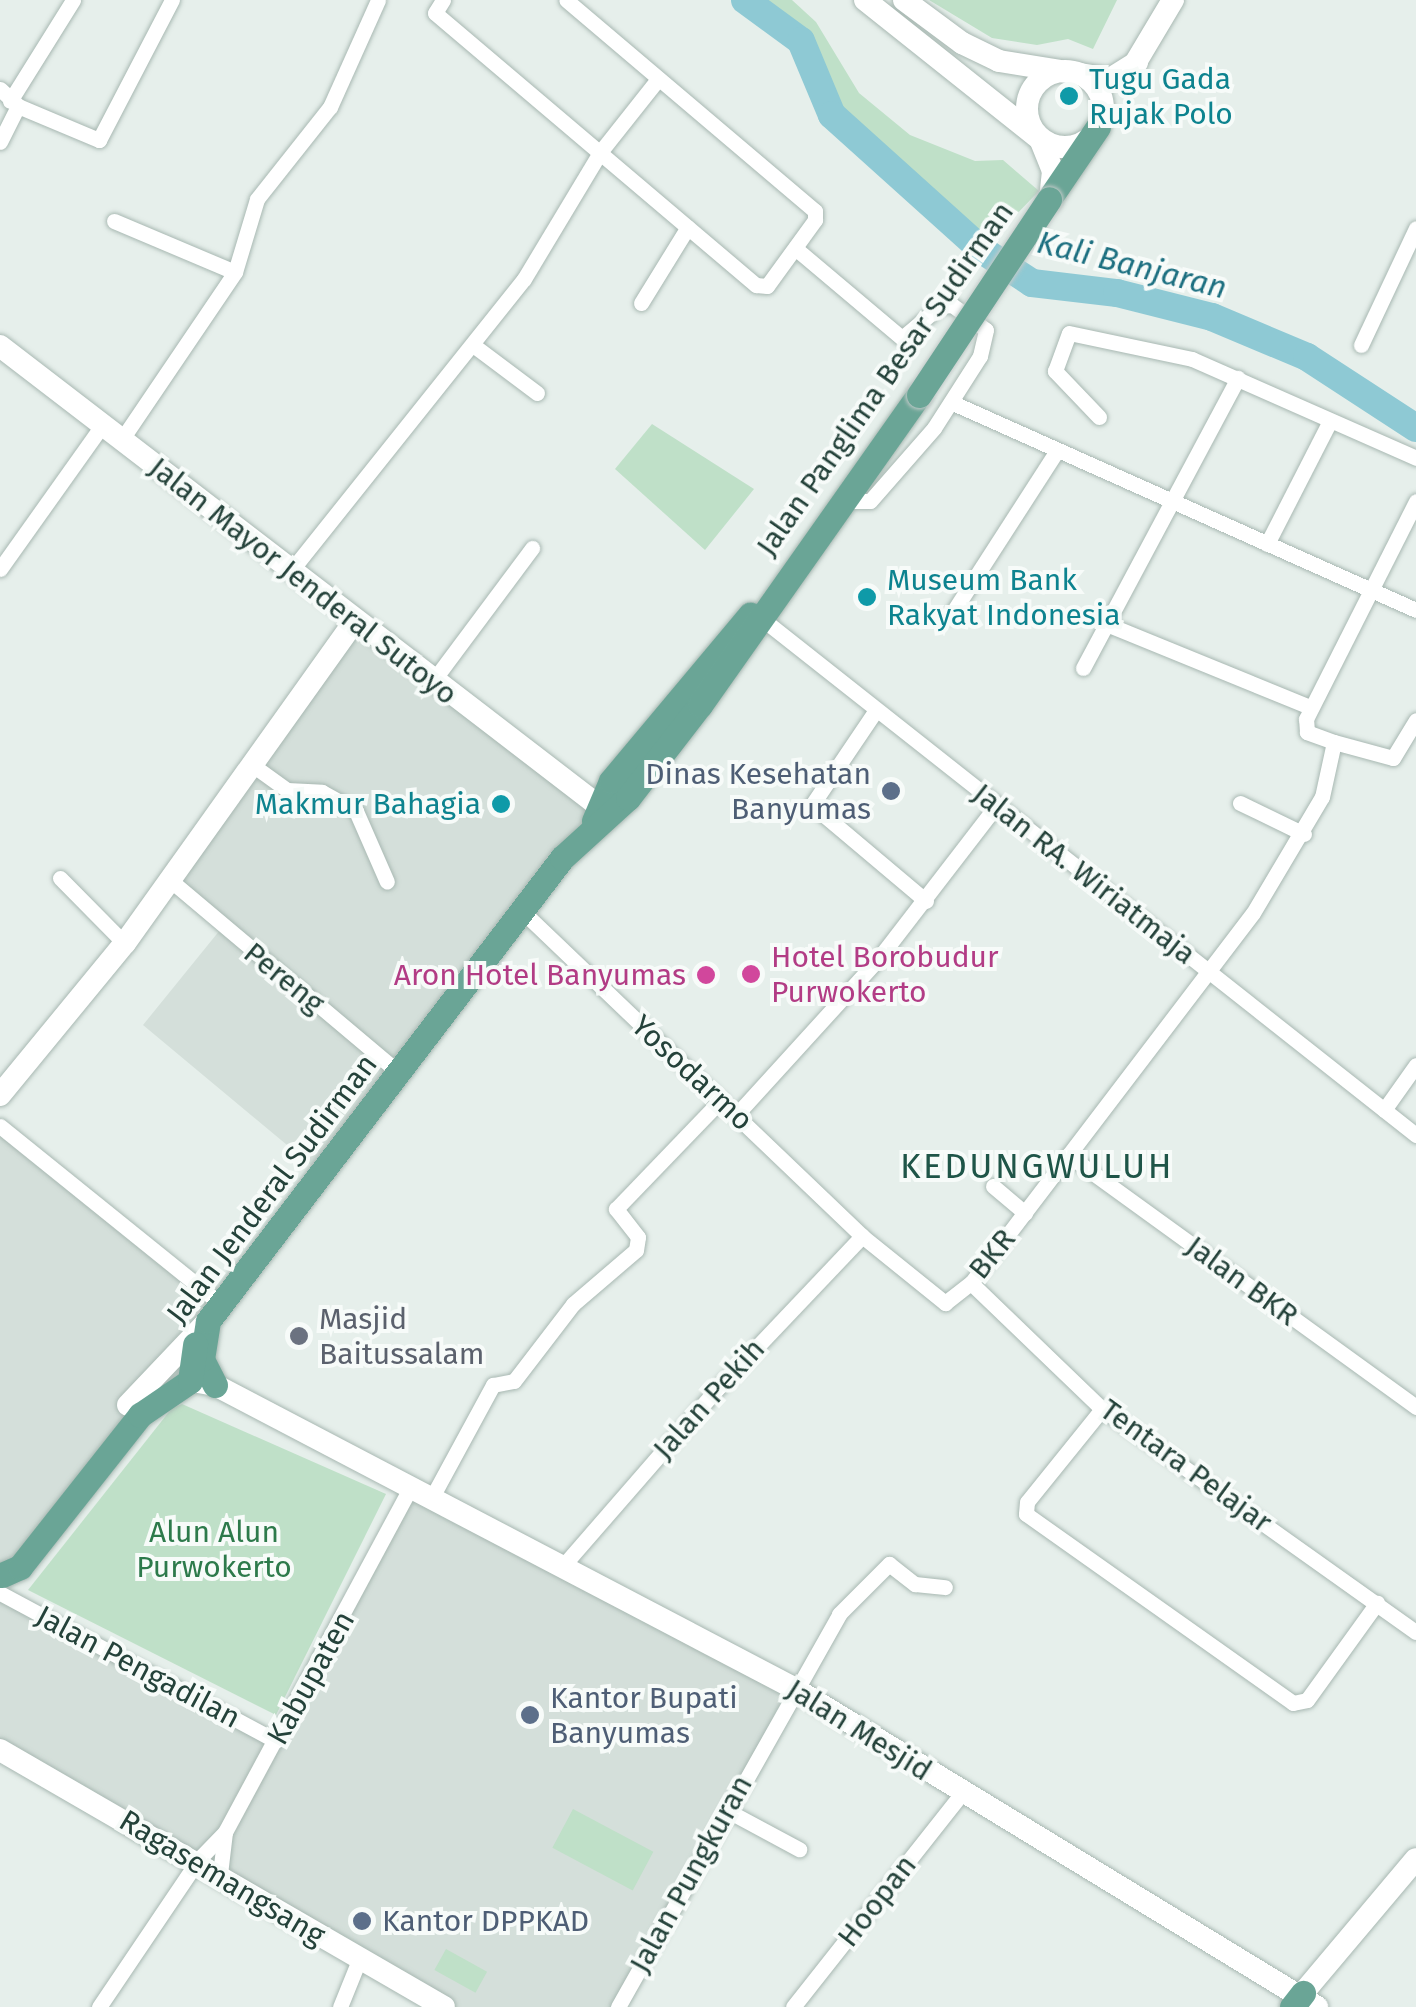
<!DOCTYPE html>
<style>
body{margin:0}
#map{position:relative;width:1416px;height:2007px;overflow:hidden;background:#e6efeb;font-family:"Fira Sans",sans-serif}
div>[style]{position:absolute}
.built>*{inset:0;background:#d4dfda}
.green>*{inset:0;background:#bfe0c8;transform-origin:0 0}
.river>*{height:28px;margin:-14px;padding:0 14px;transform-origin:14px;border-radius:14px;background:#8ec9d4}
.roads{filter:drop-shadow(0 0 2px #a8b8b2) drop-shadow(0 0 2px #a8b8b2)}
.street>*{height:15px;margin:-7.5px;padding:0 7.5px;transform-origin:7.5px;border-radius:7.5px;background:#fff}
.secondary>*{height:22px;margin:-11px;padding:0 11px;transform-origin:11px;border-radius:11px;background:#fff}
.secondary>.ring{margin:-11px;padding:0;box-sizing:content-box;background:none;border:22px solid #fff;border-radius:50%}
.primary>*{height:25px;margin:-12.5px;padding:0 12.5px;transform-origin:12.5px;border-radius:12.5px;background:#6aa596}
.bridges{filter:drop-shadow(0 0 2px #c2cac8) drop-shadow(0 0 2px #c2cac8)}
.primary-bridge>*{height:25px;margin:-12.5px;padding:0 12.5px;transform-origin:12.5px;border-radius:12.5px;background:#6aa596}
.dots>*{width:28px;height:28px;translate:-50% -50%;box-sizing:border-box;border:5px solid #f7fbf9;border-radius:50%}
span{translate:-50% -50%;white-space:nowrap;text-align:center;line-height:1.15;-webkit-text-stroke:8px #f7fbf9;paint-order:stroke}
.culture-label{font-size:30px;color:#0d838f}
.left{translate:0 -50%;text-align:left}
.right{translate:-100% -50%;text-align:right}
.street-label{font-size:30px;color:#24423a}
.service-label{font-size:30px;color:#4e5e75}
.hotel-label{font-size:30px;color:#b23c85}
.worship-label{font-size:30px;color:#5b616d}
.park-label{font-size:30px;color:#2d7a4b}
.water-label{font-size:32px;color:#1c6f80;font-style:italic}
.quarter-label{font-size:35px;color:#1f5548;letter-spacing:2.5px}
</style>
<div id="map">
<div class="built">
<i style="clip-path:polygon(351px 629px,595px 816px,317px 1170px,143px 1025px,220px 930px,166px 887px)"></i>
<i style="clip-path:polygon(0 1132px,223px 1306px,190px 1381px,0 1581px)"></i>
<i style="clip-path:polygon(410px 1488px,787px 1692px,616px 2007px,441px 2007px,0 1750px,0 1593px,278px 1734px)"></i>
</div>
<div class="green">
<i style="clip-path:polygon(745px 0,792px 0,816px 22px,859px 93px,910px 135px,975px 161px,1003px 160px,1039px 191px,982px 250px,832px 115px,801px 41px)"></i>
<i style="clip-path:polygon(929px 0,1117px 0,1093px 49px,1068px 39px,1037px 45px,992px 38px)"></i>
<i style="clip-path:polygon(652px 424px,754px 489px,705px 550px,615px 469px)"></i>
<i style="clip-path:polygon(182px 1404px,386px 1494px,276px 1715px,28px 1590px,172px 1408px)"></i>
<i style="left:573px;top:1809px;width:91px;height:44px;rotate:28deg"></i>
<i style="left:446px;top:1949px;width:47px;height:24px;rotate:29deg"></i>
</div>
<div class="river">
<i style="left:745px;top:0;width:69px;rotate:36.2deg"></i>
<i style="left:801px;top:41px;width:80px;rotate:67.3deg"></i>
<i style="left:832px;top:115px;width:202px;rotate:42deg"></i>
<i style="left:982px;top:250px;width:60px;rotate:33.4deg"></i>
<i style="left:1032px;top:283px;width:86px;rotate:6.7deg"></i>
<i style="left:1117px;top:293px;width:98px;rotate:14.2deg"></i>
<i style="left:1212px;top:317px;width:103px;rotate:22.8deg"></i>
<i style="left:1307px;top:357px;width:130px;rotate:33.1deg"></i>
</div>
<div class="roads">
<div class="street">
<i style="left:443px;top:0;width:15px;rotate:122deg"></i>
<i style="left:435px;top:13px;width:421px;rotate:40.3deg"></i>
<i style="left:756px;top:285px;width:11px;rotate:5deg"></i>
<i style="left:767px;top:286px;width:82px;rotate:-54deg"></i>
<i style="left:815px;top:220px;width:9px;rotate:-90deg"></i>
<i style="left:815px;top:211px;width:326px;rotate:-139.7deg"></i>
<i style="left:0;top:89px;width:25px;rotate:43deg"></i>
<i style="left:18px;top:106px;width:40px;rotate:116.6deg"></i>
<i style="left:10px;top:101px;width:119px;rotate:-58deg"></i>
<i style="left:18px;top:106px;width:88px;rotate:22.8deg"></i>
<i style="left:99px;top:140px;width:158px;rotate:-62.5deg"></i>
<i style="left:114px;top:221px;width:131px;rotate:22.9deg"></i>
<i style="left:795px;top:248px;width:140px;rotate:40.1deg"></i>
<i style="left:902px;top:338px;width:50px;rotate:-40.1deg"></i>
<i style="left:940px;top:306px;width:12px;rotate:-5deg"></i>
<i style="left:952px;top:305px;width:42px;rotate:36.3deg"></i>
<i style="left:986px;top:330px;width:27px;rotate:103deg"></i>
<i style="left:980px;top:356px;width:85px;rotate:122.6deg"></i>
<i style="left:934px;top:428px;width:97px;rotate:131.2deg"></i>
<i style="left:870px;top:501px;width:24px;rotate:180deg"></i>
<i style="left:641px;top:303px;width:89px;rotate:-58.3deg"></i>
<i style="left:473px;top:345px;width:80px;rotate:36.9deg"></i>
<i style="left:1361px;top:345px;width:129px;rotate:-64.8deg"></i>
<i style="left:953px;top:403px;width:507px;rotate:24.09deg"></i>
<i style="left:1099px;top:417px;width:64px;rotate:-133.7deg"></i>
<i style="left:1055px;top:371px;width:40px;rotate:-69.8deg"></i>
<i style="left:1069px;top:333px;width:126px;rotate:11.9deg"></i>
<i style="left:1192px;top:359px;width:245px;rotate:23.8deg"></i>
<i style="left:122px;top:439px;width:202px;rotate:-55.9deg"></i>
<i style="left:235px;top:272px;width:76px;rotate:-73.2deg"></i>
<i style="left:257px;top:199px;width:117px;rotate:-51.6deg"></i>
<i style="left:330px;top:107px;width:117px;rotate:-65.8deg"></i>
<i style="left:1267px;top:544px;width:138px;rotate:-62.9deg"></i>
<i style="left:0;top:569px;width:178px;rotate:-54.6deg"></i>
<i style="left:290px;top:572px;width:375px;rotate:-51.4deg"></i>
<i style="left:524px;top:279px;width:149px;rotate:-59deg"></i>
<i style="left:601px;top:151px;width:92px;rotate:-51.6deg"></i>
<i style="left:756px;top:614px;width:841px;rotate:38.29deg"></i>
<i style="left:951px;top:615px;width:194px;rotate:-57.2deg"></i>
<i style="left:1104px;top:623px;width:222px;rotate:22.2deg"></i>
<i style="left:1083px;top:668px;width:329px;rotate:-61.9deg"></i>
<i style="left:433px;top:681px;width:166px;rotate:-53.3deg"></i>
<i style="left:874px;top:713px;width:111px;rotate:124deg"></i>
<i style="left:812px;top:805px;width:149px;rotate:40.1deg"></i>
<i style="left:1334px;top:742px;width:29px;rotate:-160deg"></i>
<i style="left:1307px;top:732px;width:13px;rotate:-94deg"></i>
<i style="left:1306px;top:719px;width:244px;rotate:-63.2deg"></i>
<i style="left:251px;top:764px;width:44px;rotate:35.8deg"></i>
<i style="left:287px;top:790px;width:35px;rotate:3deg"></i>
<i style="left:322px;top:792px;width:39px;rotate:29deg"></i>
<i style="left:356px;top:811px;width:77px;rotate:66.4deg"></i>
<i style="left:1240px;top:803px;width:71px;rotate:25.8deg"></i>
<i style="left:60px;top:878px;width:91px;rotate:45.4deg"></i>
<i style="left:170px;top:880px;width:299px;rotate:40.1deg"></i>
<i style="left:522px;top:911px;width:470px;rotate:43.7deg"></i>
<i style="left:862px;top:1236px;width:107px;rotate:38.9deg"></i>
<i style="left:945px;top:1303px;width:33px;rotate:-38deg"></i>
<i style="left:971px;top:1283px;width:465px;rotate:-52.7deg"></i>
<i style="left:1253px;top:913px;width:135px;rotate:-59.3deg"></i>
<i style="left:1322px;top:797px;width:56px;rotate:-77.7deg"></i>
<i style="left:1334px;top:742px;width:61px;rotate:15.2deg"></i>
<i style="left:1393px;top:758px;width:44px;rotate:-58.8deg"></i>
<i style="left:1384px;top:1110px;width:55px;rotate:-54.6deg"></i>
<i style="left:737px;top:1114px;width:211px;rotate:-47.7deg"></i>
<i style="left:879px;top:958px;width:192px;rotate:-52.4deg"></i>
<i style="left:0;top:1126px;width:287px;rotate:38.9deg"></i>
<i style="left:1068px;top:1155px;width:430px;rotate:35.9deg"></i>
<i style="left:993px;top:1186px;width:42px;rotate:40.2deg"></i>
<i style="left:971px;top:1283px;width:182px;rotate:43.9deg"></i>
<i style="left:1102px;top:1409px;width:385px;rotate:35.4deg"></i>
<i style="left:1102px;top:1409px;width:119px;rotate:128.9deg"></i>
<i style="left:1027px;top:1502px;width:12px;rotate:95deg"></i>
<i style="left:1026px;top:1514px;width:327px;rotate:35.3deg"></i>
<i style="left:1293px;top:1703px;width:14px;rotate:-12deg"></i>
<i style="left:1307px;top:1700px;width:120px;rotate:-54.2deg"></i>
<i style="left:431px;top:1499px;width:130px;rotate:-61.5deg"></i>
<i style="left:493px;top:1385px;width:21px;rotate:-11deg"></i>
<i style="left:514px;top:1381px;width:97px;rotate:-52.5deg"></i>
<i style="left:573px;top:1304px;width:83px;rotate:-40.6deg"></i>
<i style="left:636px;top:1250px;width:13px;rotate:-81deg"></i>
<i style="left:638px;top:1237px;width:36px;rotate:-128deg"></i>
<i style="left:616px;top:1209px;width:151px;rotate:-46.1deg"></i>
<i style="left:562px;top:1567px;width:236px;rotate:-49deg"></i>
<i style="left:717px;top:1389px;width:211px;rotate:-46.5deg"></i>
<i style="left:0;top:1593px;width:313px;rotate:28.2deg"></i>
<i style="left:728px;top:1811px;width:81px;rotate:28.2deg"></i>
<i style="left:220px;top:1874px;width:42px;rotate:-83.2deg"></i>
<i style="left:99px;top:2007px;width:177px;rotate:-56deg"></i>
<i style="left:198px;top:1860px;width:39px;rotate:-46deg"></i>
<i style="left:225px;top:1832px;width:391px;rotate:-61.7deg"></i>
<i style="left:340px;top:2007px;width:51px;rotate:-68deg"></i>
<i style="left:618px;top:2007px;width:451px;rotate:-60.6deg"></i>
<i style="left:839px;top:1614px;width:71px;rotate:-45deg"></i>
<i style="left:889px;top:1564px;width:33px;rotate:38deg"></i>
<i style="left:915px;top:1584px;width:30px;rotate:6deg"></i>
<i style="left:793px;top:2007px;width:271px;rotate:-51.7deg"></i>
</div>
<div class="secondary">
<i style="left:865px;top:0;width:223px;rotate:38.5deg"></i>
<i style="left:1040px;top:139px;width:35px;rotate:68deg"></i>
<i style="left:1053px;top:171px;width:28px;rotate:96deg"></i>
<i style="left:904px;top:0;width:72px;rotate:36.6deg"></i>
<i style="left:962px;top:43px;width:41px;rotate:25.9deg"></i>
<i style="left:999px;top:61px;width:112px;rotate:9.2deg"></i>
<i style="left:1110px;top:79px;width:32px;rotate:-32deg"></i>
<i class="ring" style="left:1027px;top:71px;width:54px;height:54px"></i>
<i style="left:1130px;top:72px;width:84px;rotate:-59.2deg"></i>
<i style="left:0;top:346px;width:767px;rotate:37.53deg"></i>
<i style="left:0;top:1095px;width:197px;rotate:-50.6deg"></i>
<i style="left:125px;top:943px;width:393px;rotate:-54.5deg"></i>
<i style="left:198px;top:1382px;width:17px;rotate:10deg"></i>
<i style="left:215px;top:1385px;width:651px;rotate:27.63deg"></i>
<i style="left:792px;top:1687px;width:615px;rotate:31.36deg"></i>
<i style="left:128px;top:1405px;width:112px;rotate:-46.5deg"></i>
<i style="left:0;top:1750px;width:513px;rotate:30.06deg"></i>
<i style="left:1303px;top:1993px;width:175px;rotate:-49.9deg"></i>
</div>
<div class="primary">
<i style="left:1049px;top:199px;width:87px;rotate:-55.8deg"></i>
<i style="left:594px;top:821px;width:43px;rotate:-67deg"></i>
<i style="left:611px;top:781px;width:217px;rotate:-50.1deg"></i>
<i style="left:215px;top:1385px;width:29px;rotate:-117deg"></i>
<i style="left:202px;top:1359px;width:38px;rotate:-81deg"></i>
<i style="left:208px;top:1321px;width:583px;rotate:-52.6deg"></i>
<i style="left:562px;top:858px;width:89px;rotate:-42.3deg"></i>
<i style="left:628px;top:798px;width:118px;rotate:-52.3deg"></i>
<i style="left:700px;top:705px;width:380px;rotate:-54.8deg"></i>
<i style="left:2px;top:1575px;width:20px;rotate:-24deg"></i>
<i style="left:20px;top:1567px;width:194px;rotate:-51.7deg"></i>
<i style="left:140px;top:1415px;width:60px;rotate:-34.2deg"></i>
<i style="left:190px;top:1381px;width:37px;rotate:-82deg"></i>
<i style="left:1292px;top:2007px;width:18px;rotate:-52deg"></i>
</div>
</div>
<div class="bridges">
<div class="primary-bridge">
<i style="left:919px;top:395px;width:235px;rotate:-56.4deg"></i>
</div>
</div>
<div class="dots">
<i style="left:1069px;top:96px;background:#0f9aa8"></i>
<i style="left:867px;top:597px;background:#0f9aa8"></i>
<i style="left:891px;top:791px;background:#5c6f8a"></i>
<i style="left:501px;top:804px;background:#0f9aa8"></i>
<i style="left:751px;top:974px;background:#d1479c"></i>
<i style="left:706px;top:975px;background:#d1479c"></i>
<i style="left:299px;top:1336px;background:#6b7280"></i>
<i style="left:530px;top:1715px;background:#5c6f8a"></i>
<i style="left:362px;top:1921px;background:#5c6f8a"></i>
</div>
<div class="culture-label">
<span class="left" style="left:1089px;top:96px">Tugu Gada<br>Rujak Polo</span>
<span class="left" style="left:887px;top:597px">Museum Bank<br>Rakyat Indonesia</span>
<span class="right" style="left:481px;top:804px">Makmur Bahagia</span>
</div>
<div class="street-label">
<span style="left:885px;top:379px;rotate:-55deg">Jalan Panglima Besar Sudirman</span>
<span style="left:303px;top:581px;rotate:38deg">Jalan Mayor Jenderal Sutoyo</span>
<span style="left:1084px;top:874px;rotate:38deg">Jalan RA. Wiriatmaja</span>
<span style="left:284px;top:978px;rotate:39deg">Pereng</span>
<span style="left:692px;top:1073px;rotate:43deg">Yosodarmo</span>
<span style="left:272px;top:1189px;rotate:-53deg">Jalan Jenderal Sudirman</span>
<span style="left:992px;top:1254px;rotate:-51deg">BKR</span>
<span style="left:1242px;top:1281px;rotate:36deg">Jalan BKR</span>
<span style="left:709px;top:1399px;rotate:-48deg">Jalan Pekih</span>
<span style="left:1186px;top:1466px;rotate:36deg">Tentara Pelajar</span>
<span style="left:138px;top:1667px;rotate:28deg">Jalan Pengadilan</span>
<span style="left:311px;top:1678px;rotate:-61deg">Kabupaten</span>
<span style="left:859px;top:1730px;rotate:32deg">Jalan Mesjid</span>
<span style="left:691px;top:1874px;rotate:-61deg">Jalan Pungkuran</span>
<span style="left:222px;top:1878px;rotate:31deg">Ragasemangsang</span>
<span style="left:877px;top:1901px;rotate:-52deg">Hoopan</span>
</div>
<div class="service-label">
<span class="right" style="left:871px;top:791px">Dinas Kesehatan<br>Banyumas</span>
<span class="left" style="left:550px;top:1715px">Kantor Bupati<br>Banyumas</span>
<span class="left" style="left:382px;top:1921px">Kantor DPPKAD</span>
</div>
<div class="hotel-label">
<span class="left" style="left:771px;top:974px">Hotel Borobudur<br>Purwokerto</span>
<span class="right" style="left:686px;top:975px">Aron Hotel Banyumas</span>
</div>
<div class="worship-label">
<span class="left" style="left:319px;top:1336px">Masjid<br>Baitussalam</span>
</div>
<div class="park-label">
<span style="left:214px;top:1549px">Alun Alun<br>Purwokerto</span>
</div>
<div class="water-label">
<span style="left:1132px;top:265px;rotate:14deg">Kali Banjaran</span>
</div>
<div class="quarter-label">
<span style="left:1037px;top:1166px">KEDUNGWULUH</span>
</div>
</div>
